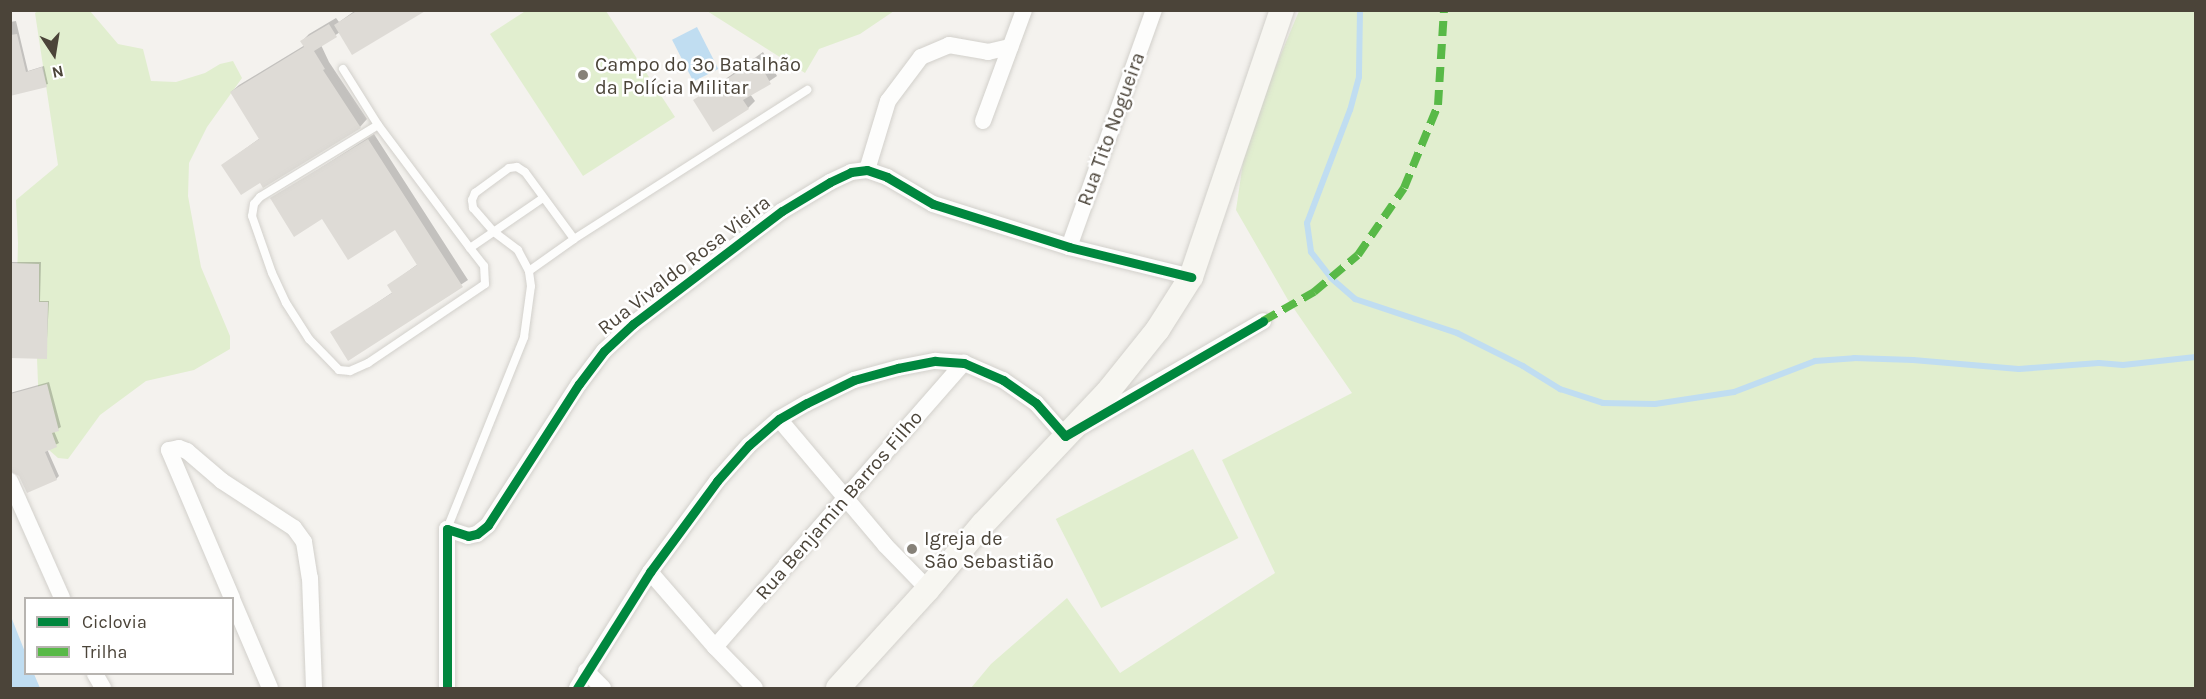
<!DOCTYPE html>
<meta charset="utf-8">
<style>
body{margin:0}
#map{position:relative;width:2206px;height:699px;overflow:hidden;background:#f4f2ee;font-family:Karla,sans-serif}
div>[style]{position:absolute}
.green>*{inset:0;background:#e1eecf;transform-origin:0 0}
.water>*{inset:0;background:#c0ddf1;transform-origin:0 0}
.shadow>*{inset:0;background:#0003}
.stream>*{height:6px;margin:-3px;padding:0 3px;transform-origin:3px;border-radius:3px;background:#c0ddf1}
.building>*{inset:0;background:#dedbd6}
.roads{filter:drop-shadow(0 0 2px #d2d0cb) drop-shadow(0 0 2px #d2d0cb)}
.service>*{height:8px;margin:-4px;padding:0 4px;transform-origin:4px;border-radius:4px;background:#fdfdfc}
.minor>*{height:16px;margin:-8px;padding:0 8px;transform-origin:8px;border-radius:8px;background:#fdfdfc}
.secondary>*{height:24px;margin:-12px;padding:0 12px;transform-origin:12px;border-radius:12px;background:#f7f6f1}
.quiet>*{height:8px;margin-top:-4px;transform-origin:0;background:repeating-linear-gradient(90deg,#58b947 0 15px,transparent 0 23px)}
.cycleway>*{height:9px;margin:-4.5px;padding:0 4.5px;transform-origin:4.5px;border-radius:4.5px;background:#00873e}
.dots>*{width:16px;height:16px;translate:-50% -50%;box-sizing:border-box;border:3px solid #fff;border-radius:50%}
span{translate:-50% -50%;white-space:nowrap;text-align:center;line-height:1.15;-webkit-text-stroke:5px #fff;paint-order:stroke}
.poi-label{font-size:20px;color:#4b4439}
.left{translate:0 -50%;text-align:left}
.street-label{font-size:20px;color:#4b4439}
.frame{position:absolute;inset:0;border:12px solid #4b4439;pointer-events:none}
.legend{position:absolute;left:24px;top:597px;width:210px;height:78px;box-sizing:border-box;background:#fff;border:2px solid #b7b4b0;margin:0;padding:8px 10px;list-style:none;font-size:18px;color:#4b4439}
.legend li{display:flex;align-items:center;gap:12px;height:30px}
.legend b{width:30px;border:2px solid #b7b4b0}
.north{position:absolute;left:24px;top:24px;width:60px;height:60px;-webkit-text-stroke:4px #fff;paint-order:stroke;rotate:168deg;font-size:16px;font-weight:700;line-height:24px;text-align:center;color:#4b4439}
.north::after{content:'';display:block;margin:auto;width:21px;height:27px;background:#4b4439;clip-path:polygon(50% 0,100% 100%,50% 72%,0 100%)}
</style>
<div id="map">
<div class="green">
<i style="clip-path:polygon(527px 10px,606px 11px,675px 117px,583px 176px,490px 34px)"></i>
<i style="clip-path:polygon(38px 11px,90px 11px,118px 44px,143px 49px,151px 81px,176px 82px,205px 73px,220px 64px,233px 61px,242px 78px,207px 127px,189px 163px,188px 196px,201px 267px,230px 336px,230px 349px,194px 370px,146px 381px,100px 415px,68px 459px,58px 458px,49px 450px,39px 409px,37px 358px,17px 280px,18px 243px,16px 200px,58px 165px,35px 13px)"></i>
<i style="clip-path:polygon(707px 11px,894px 11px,860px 34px,819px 49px,805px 73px)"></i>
<i style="clip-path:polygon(1299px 11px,2195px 11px,2195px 688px,971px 688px,991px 664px,1067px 598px,1120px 673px,1275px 573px,1222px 460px,1352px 393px,1288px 300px,1236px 210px,1247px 135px)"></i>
<i style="left:1193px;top:449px;width:100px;height:154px;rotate:63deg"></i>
</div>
<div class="water">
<i style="left:697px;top:27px;width:47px;height:28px;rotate:63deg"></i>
<i style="clip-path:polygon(10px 614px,25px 652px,26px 674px,34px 674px,40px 688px,11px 688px)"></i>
</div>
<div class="shadow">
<i style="clip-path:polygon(356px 10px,417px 10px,340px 32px,321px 45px,329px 62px,367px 119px,360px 127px,264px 186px,261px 181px,223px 165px,260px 138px,231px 92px,239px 85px,305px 45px,302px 41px,309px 34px,336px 18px,339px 22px)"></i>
<i style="clip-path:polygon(16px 21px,28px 71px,44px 66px,48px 84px,10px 94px,10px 22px)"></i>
<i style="clip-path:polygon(763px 52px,777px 76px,750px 94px,755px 101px,748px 108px,695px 101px)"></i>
<i style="clip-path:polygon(374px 134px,468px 280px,348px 359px,332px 333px,393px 292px,389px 285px,418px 264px,396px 228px,322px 217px,272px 199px)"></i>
<i style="clip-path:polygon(10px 262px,41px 262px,40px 301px,49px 301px,46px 358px,10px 357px)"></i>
<i style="clip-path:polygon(49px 382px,61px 427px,54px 431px,59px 443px,47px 449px,59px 476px,56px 479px,20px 475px,10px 438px,10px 393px)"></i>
</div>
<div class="stream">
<i style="left:1360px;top:10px;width:67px;rotate:90.9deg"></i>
<i style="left:1359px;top:77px;width:34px;rotate:105deg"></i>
<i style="left:1350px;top:110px;width:121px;rotate:110.8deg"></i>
<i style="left:1307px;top:223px;width:29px;rotate:82deg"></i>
<i style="left:1311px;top:252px;width:33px;rotate:52deg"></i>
<i style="left:1331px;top:278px;width:32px;rotate:41deg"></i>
<i style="left:1355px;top:299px;width:108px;rotate:18.4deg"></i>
<i style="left:1457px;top:333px;width:74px;rotate:26.6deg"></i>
<i style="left:1523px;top:366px;width:44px;rotate:31.9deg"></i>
<i style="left:1560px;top:389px;width:45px;rotate:18deg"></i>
<i style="left:1603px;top:403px;width:52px;rotate:1.1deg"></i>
<i style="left:1655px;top:404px;width:80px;rotate:-8.6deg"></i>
<i style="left:1734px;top:392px;width:87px;rotate:-20.9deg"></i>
<i style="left:1815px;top:361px;width:39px;rotate:-4deg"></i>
<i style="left:1854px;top:358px;width:59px;rotate:1.9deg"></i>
<i style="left:1913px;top:360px;width:106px;rotate:4.9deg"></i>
<i style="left:2019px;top:369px;width:80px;rotate:-4.3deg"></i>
<i style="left:2099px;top:363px;width:24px;rotate:5deg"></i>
<i style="left:2123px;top:365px;width:73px;rotate:-6.3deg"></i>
</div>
<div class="building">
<i style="clip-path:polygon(358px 10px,427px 10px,352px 55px,334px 25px)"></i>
<i style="clip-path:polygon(329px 24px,337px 37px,314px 51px,325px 69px,323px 70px,361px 128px,263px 188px,260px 183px,241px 195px,221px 165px,259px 139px,230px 92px,304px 47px,300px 41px)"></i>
<i style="clip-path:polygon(17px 34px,26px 72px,42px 67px,47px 87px,10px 96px,10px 35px)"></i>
<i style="clip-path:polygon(756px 57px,771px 84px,743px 100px,749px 109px,713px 132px,693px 100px,741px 70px,740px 67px)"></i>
<i style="clip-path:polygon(368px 139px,463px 287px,348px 361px,330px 332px,392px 293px,387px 285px,417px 265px,395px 230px,348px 260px,322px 219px,294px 237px,270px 198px)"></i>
<i style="clip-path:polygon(10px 263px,39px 264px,39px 302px,48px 302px,47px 359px,10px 358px)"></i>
<i style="clip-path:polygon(47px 384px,59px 431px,52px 433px,57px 447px,45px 452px,57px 480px,27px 493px,19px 476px,10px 471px,10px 394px)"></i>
</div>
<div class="roads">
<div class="service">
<i style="left:343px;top:69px;width:66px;rotate:58deg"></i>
<i style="left:378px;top:125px;width:154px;rotate:53.2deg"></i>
<i style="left:470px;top:248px;width:88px;rotate:-34.4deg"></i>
<i style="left:378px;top:125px;width:138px;rotate:148.6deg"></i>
<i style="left:260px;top:197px;width:9px;rotate:131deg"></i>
<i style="left:254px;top:204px;width:12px;rotate:99deg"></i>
<i style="left:252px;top:216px;width:60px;rotate:70.7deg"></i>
<i style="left:272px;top:273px;width:33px;rotate:65deg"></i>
<i style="left:286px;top:303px;width:43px;rotate:57.4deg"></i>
<i style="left:309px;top:339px;width:43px;rotate:45.9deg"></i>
<i style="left:339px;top:370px;width:11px;rotate:5deg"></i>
<i style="left:350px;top:371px;width:20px;rotate:-24deg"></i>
<i style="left:368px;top:363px;width:141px;rotate:-34deg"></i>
<i style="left:485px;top:284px;width:18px;rotate:-93deg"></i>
<i style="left:484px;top:266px;width:23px;rotate:-128deg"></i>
<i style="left:529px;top:271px;width:55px;rotate:-35.4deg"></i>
<i style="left:447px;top:529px;width:207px;rotate:-68.1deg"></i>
<i style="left:524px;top:337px;width:51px;rotate:-82.2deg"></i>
<i style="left:531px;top:286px;width:15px;rotate:-98deg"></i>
<i style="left:529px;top:271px;width:24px;rotate:-118deg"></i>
<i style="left:518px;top:250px;width:30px;rotate:-143deg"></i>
<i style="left:494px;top:232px;width:32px;rotate:-131deg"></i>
<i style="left:473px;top:208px;width:8px;rotate:-97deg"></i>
<i style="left:472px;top:200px;width:8px;rotate:-67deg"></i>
<i style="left:475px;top:193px;width:42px;rotate:-36.3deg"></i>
<i style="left:509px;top:168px;width:8px;rotate:-7deg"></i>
<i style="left:517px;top:167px;width:9px;rotate:32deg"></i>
<i style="left:525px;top:172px;width:83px;rotate:53.8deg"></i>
<i style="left:574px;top:239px;width:277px;rotate:-32.6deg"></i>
</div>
<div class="minor">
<i style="left:983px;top:121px;width:118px;rotate:-69.7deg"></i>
<i style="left:867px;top:170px;width:72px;rotate:-73.1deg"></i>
<i style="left:888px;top:101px;width:55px;rotate:-53.1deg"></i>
<i style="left:921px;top:57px;width:30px;rotate:-23deg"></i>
<i style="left:949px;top:45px;width:40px;rotate:10deg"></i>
<i style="left:988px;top:52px;width:23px;rotate:-13deg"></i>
<i style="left:1069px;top:247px;width:252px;rotate:-70.3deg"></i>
<i style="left:779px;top:419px;width:165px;rotate:49.9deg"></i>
<i style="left:885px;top:545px;width:62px;rotate:45.7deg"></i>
<i style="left:10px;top:481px;width:128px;rotate:66deg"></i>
<i style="left:650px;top:572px;width:99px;rotate:49.1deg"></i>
<i style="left:715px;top:647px;width:57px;rotate:45.7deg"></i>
<i style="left:232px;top:598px;width:161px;rotate:-113.1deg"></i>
<i style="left:169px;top:450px;width:10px;rotate:-11deg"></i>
<i style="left:179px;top:448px;width:9px;rotate:21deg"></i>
<i style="left:187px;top:451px;width:46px;rotate:40.6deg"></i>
<i style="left:222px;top:481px;width:86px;rotate:33.1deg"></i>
<i style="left:294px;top:528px;width:17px;rotate:54deg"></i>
<i style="left:304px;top:542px;width:36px;rotate:81deg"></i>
<i style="left:310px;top:578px;width:110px;rotate:87.9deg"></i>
<i style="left:232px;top:599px;width:97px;rotate:66.9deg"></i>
<i style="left:715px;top:647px;width:378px;rotate:-48.8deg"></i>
<i style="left:586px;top:671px;width:24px;rotate:45deg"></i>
<i style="left:95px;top:674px;width:16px;rotate:60deg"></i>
<i style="left:447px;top:688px;width:159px;rotate:-90deg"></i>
<i style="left:447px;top:529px;width:22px;rotate:18deg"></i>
<i style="left:468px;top:536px;width:9px;rotate:-13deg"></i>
<i style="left:477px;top:534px;width:14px;rotate:-39deg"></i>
<i style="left:488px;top:525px;width:168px;rotate:-57.2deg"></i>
<i style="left:579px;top:384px;width:41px;rotate:-52.9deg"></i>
<i style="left:604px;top:351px;width:40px;rotate:-43deg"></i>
<i style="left:633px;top:324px;width:187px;rotate:-37.2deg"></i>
<i style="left:782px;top:211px;width:56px;rotate:-31.1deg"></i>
<i style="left:830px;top:182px;width:23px;rotate:-25deg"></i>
<i style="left:851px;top:172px;width:16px;rotate:-7deg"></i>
<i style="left:867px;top:170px;width:21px;rotate:19deg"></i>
<i style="left:887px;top:177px;width:53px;rotate:30.4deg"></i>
<i style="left:933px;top:204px;width:143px;rotate:17.5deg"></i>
<i style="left:1069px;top:247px;width:126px;rotate:13.8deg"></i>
<i style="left:577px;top:688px;width:137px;rotate:-57.8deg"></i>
<i style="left:650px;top:572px;width:113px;rotate:-53.6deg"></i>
<i style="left:717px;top:481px;width:48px;rotate:-48.4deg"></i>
<i style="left:749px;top:445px;width:40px;rotate:-41deg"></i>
<i style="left:779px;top:419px;width:32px;rotate:-30deg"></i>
<i style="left:807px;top:403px;width:52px;rotate:-26.1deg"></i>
<i style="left:854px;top:380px;width:46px;rotate:-15.3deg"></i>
<i style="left:898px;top:368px;width:38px;rotate:-11deg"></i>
<i style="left:935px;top:361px;width:29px;rotate:4deg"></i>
<i style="left:964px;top:363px;width:43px;rotate:23.6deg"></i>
<i style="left:1003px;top:380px;width:40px;rotate:34.9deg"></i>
<i style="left:1036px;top:403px;width:44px;rotate:48.7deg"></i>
<i style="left:1065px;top:436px;width:229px;rotate:-30.1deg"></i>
</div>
<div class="secondary">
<i style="left:838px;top:688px;width:134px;rotate:-47.7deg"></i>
<i style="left:928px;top:589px;width:85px;rotate:-49.8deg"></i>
<i style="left:983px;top:524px;width:185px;rotate:-46.7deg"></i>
<i style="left:1110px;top:389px;width:77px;rotate:-51.3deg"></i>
<i style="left:1158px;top:329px;width:62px;rotate:-57.6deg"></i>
<i style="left:1191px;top:277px;width:282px;rotate:-71.2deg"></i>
</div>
</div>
<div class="quiet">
<i style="left:1263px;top:321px;width:59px;rotate:-29.6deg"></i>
<i style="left:1314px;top:292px;width:57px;rotate:-40.1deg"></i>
<i style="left:1358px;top:255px;width:81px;rotate:-55.5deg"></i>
<i style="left:1404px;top:188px;width:90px;rotate:-67.7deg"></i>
<i style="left:1438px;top:105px;width:95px;rotate:-86.4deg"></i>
</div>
<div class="cycleway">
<i style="left:447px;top:688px;width:159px;rotate:-90deg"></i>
<i style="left:447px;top:529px;width:22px;rotate:18deg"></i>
<i style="left:468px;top:536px;width:9px;rotate:-13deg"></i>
<i style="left:477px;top:534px;width:14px;rotate:-39deg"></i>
<i style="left:488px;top:525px;width:168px;rotate:-57.2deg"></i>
<i style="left:579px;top:384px;width:41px;rotate:-52.9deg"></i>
<i style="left:604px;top:351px;width:40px;rotate:-43deg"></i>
<i style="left:633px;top:324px;width:187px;rotate:-37.2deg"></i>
<i style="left:782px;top:211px;width:56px;rotate:-31.1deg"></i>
<i style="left:830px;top:182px;width:23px;rotate:-25deg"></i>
<i style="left:851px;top:172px;width:16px;rotate:-7deg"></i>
<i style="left:867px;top:170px;width:21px;rotate:19deg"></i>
<i style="left:887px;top:177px;width:53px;rotate:30.4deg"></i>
<i style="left:933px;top:204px;width:143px;rotate:17.5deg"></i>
<i style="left:1069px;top:247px;width:126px;rotate:13.8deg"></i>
<i style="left:577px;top:688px;width:137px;rotate:-57.8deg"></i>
<i style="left:650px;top:572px;width:113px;rotate:-53.6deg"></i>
<i style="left:717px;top:481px;width:48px;rotate:-48.4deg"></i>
<i style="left:749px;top:445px;width:40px;rotate:-41deg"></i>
<i style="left:779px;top:419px;width:32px;rotate:-30deg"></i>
<i style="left:807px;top:403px;width:52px;rotate:-26.1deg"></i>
<i style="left:854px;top:380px;width:46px;rotate:-15.3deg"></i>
<i style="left:898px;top:368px;width:38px;rotate:-11deg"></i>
<i style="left:935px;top:361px;width:29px;rotate:4deg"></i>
<i style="left:964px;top:363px;width:43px;rotate:23.6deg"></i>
<i style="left:1003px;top:380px;width:40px;rotate:34.9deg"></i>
<i style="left:1036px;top:403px;width:44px;rotate:48.7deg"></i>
<i style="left:1065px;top:436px;width:229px;rotate:-30.1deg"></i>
</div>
<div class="dots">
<i style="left:583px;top:75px;background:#868178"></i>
<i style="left:912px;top:549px;background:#868178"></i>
</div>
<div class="poi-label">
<span class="left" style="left:595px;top:76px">Campo do 3º Batalhão<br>da Polícia Militar</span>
<span class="left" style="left:924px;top:550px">Igreja de<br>São Sebastião</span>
</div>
<div class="street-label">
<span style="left:1111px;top:129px;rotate:-70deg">Rua Tito Nogueira</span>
<span style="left:684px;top:265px;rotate:-38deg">Rua Vivaldo Rosa Vieira</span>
<span style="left:839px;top:505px;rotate:-49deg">Rua Benjamin Barros Filho</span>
</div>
<div class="frame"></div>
<ul class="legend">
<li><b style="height:8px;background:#00873e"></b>Ciclovia</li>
<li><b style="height:8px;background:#58b947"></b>Trilha</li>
</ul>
<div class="north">N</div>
</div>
